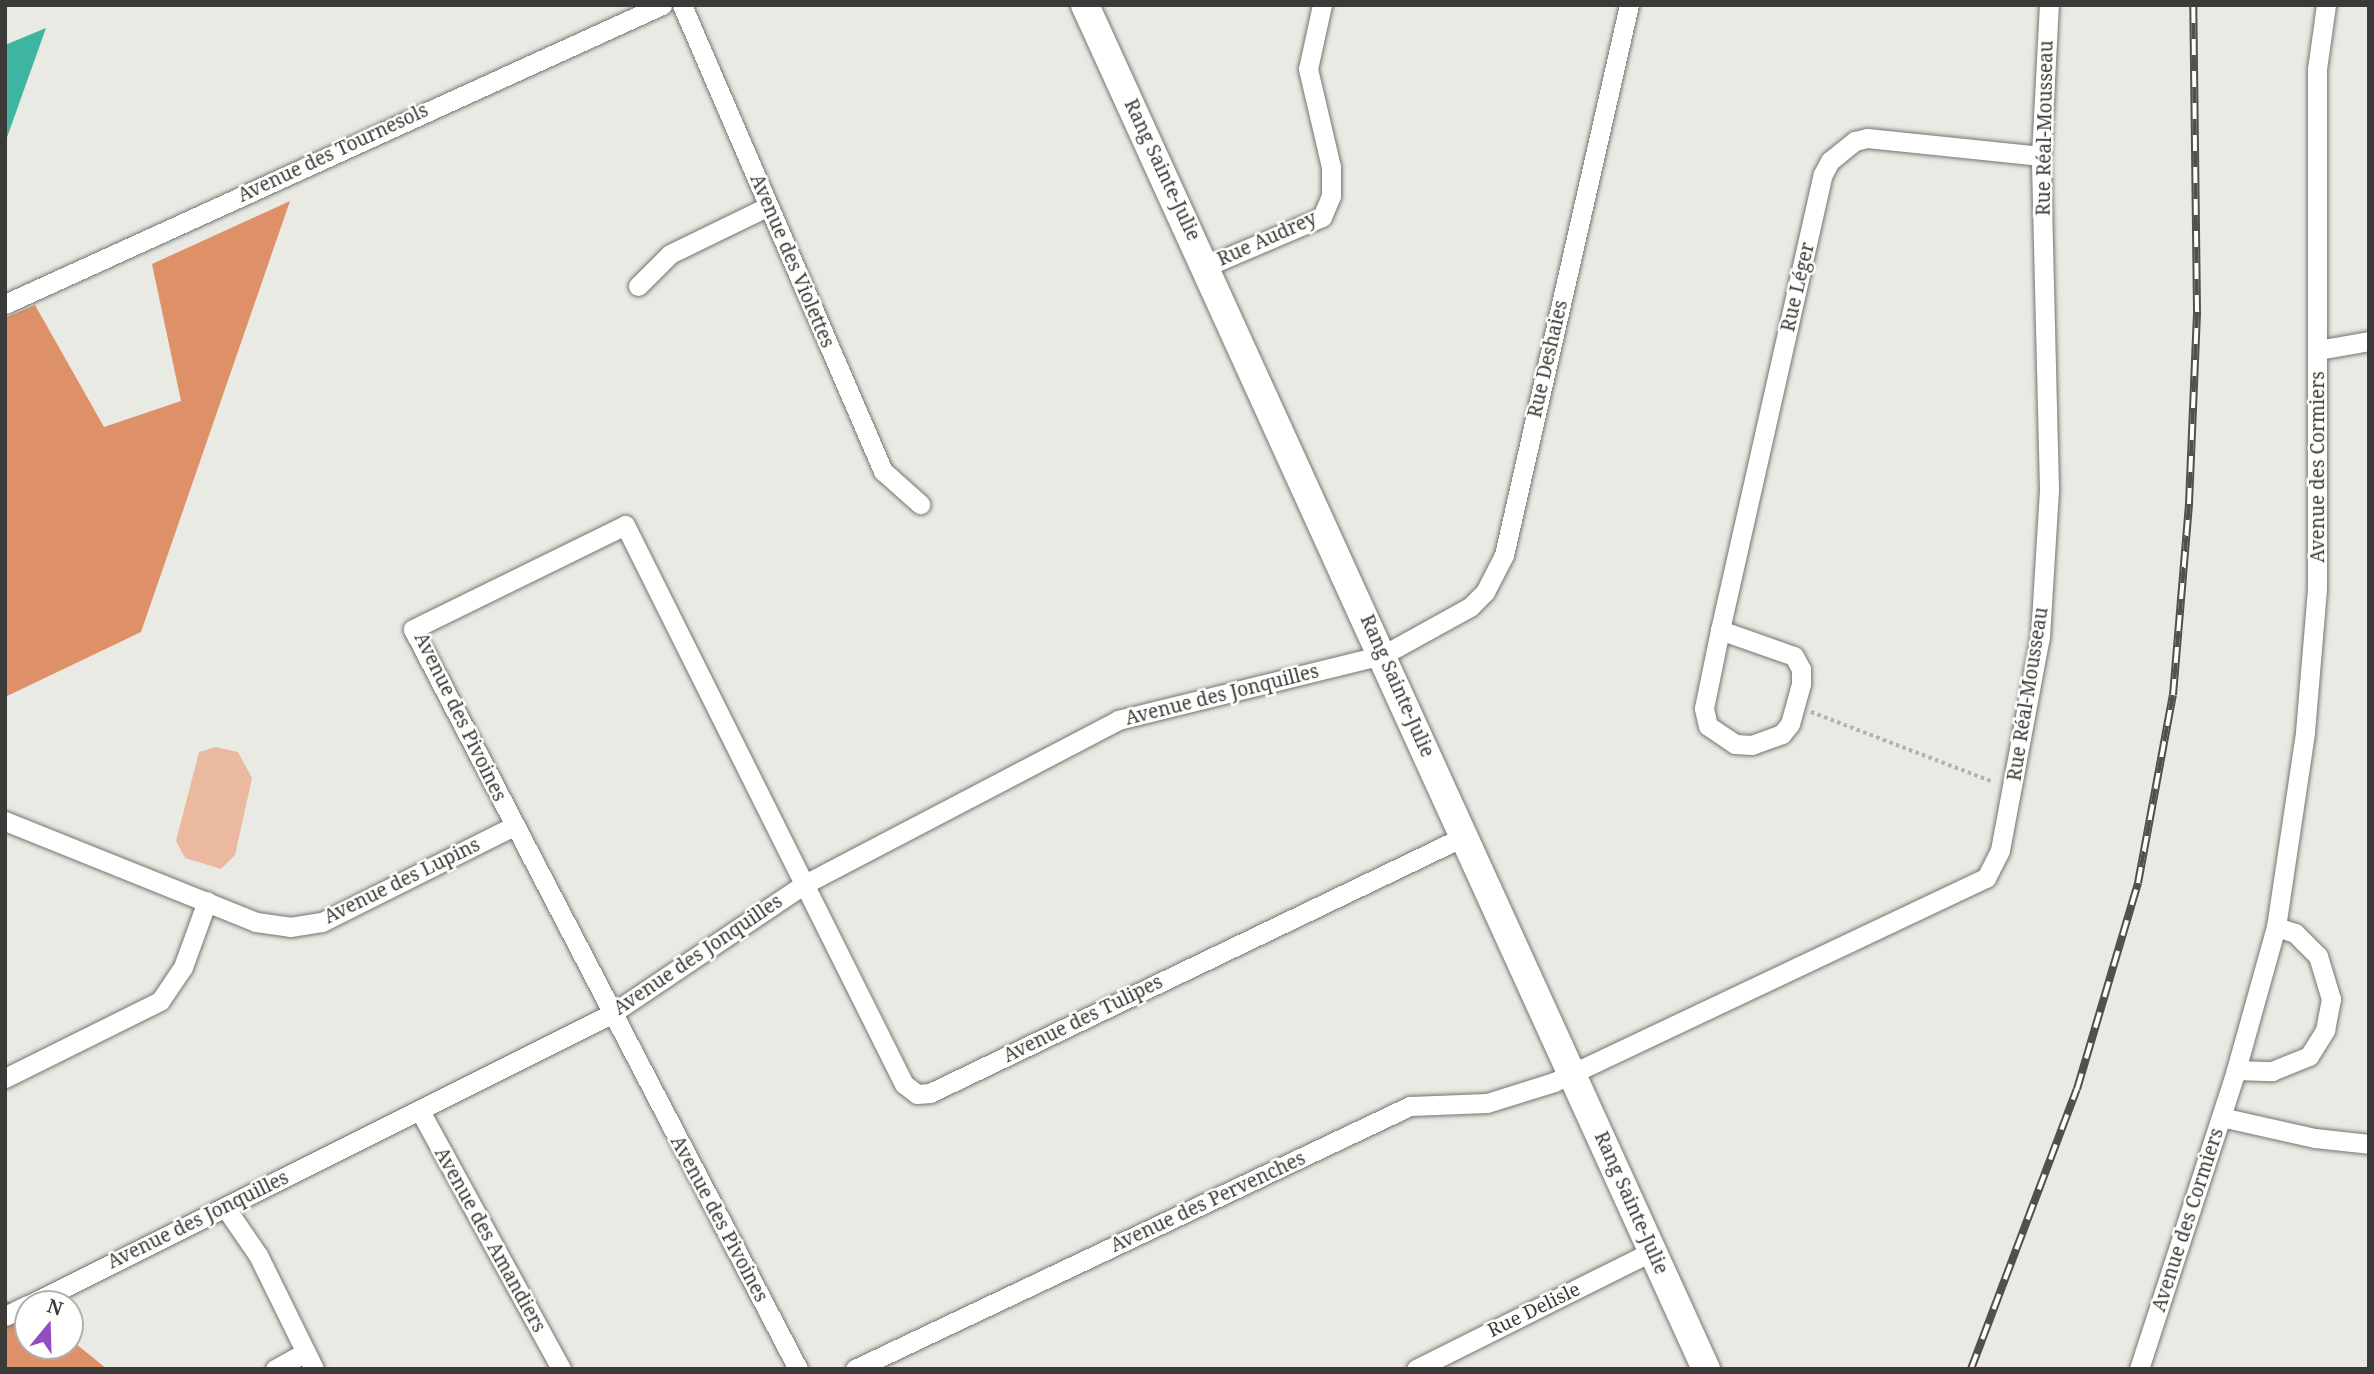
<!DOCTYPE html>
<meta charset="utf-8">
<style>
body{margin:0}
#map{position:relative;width:2374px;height:1374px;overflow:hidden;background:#e9eae3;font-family:"Noto Serif",serif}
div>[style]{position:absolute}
.green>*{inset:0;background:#eab9a0}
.forest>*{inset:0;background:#de9168}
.water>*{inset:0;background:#3db5a0}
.path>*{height:3.5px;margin-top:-1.75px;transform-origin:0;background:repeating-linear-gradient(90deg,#b2b3ad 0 3.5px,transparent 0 7px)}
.roads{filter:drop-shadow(0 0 2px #74756f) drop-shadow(0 0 2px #74756f)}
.street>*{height:19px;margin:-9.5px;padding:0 9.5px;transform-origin:9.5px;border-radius:9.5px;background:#fff}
.secondary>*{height:28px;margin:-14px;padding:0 14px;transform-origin:14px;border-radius:14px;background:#fff}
.rail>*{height:8px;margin-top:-4px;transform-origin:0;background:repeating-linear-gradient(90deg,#fffffe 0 16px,#50514e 0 32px);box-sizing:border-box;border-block:2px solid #50514e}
span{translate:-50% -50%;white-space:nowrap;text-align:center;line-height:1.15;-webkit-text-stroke:5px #fffffe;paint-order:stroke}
.street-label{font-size:19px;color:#3a3b38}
.frame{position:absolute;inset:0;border:7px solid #3a3b38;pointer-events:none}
.north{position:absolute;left:14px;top:1290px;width:70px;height:70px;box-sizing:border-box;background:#fffffe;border:2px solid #b0b1af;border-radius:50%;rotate:19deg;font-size:19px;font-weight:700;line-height:28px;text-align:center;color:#3a3b38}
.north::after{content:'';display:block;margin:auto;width:24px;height:32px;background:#944dc0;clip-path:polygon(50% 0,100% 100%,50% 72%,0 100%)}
</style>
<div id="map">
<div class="green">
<i style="clip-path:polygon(216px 747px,238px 752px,252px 778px,235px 855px,221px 869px,185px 858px,176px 841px,199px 752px)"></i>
</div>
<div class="forest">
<i style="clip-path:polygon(290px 201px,141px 632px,5px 697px,5px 318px,35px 305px,104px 427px,181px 401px,152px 264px)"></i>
<i style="clip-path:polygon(5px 1300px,28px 1310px,28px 1346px,70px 1346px,70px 1339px,107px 1369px,5px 1369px)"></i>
</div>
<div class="water">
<i style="clip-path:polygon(46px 28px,5px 143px,5px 45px)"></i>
</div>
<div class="path">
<i style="left:1811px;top:712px;width:195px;rotate:21deg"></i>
</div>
<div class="roads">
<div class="street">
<i style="left:682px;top:5px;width:508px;rotate:66.67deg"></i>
<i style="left:883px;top:471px;width:50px;rotate:41.7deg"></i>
<i style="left:1207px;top:266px;width:125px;rotate:-23.1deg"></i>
<i style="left:1322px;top:217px;width:23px;rotate:-67deg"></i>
<i style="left:1331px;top:196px;width:29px;rotate:-90deg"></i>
<i style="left:1331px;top:167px;width:101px;rotate:-103.2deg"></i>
<i style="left:1308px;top:69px;width:66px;rotate:-77.7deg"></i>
<i style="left:638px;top:286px;width:45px;rotate:-45deg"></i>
<i style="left:670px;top:254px;width:108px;rotate:-25.9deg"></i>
<i style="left:5px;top:304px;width:722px;rotate:-24.47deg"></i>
<i style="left:2318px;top:350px;width:52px;rotate:-10deg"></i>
<i style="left:1720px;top:630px;width:78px;rotate:19.4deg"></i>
<i style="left:1794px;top:656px;width:15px;rotate:62deg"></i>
<i style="left:1801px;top:669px;width:15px;rotate:90deg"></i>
<i style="left:1801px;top:684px;width:41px;rotate:105.4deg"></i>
<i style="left:1790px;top:724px;width:13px;rotate:129deg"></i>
<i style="left:1782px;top:734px;width:32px;rotate:160deg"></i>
<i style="left:1752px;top:745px;width:17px;rotate:-177deg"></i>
<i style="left:1735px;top:744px;width:32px;rotate:-146deg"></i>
<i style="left:1708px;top:726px;width:18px;rotate:-103deg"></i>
<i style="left:1704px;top:708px;width:80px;rotate:-78.4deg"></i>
<i style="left:1720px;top:630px;width:467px;rotate:-77.3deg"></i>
<i style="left:1823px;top:174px;width:15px;rotate:-62deg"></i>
<i style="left:1830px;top:161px;width:32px;rotate:-39deg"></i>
<i style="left:1855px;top:141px;width:12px;rotate:-14deg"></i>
<i style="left:1867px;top:138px;width:175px;rotate:5.9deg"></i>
<i style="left:5px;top:821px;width:271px;rotate:21.9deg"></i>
<i style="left:256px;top:922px;width:34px;rotate:8deg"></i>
<i style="left:290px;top:927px;width:32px;rotate:-9deg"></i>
<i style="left:322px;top:922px;width:215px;rotate:-26.6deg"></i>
<i style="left:2236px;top:1070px;width:36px;rotate:2deg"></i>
<i style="left:2272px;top:1071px;width:40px;rotate:-22deg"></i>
<i style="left:2309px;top:1056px;width:31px;rotate:-58deg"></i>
<i style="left:2325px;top:1030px;width:32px;rotate:-79deg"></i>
<i style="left:2331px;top:999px;width:45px;rotate:-106.8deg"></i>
<i style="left:2318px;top:956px;width:33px;rotate:-135deg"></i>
<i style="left:2295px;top:933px;width:20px;rotate:-162deg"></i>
<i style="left:5px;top:1078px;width:173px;rotate:-26.4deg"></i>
<i style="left:160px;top:1001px;width:41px;rotate:-55.9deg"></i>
<i style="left:183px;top:967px;width:70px;rotate:-70deg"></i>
<i style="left:420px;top:1111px;width:294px;rotate:61.3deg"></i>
<i style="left:2221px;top:1117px;width:96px;rotate:12.6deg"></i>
<i style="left:2315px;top:1138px;width:54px;rotate:6.3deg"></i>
<i style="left:225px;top:1207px;width:58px;rotate:55.5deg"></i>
<i style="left:258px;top:1255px;width:127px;rotate:63.8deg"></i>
<i style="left:31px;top:1304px;width:648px;rotate:-26.57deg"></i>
<i style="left:611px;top:1014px;width:231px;rotate:-33.9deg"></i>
<i style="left:803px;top:885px;width:356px;rotate:-27.6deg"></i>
<i style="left:1118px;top:720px;width:273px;rotate:-13.8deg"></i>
<i style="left:1383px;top:655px;width:99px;rotate:-28.9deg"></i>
<i style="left:1470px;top:607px;width:21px;rotate:-45deg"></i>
<i style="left:1485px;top:592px;width:42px;rotate:-62.8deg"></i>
<i style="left:1504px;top:555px;width:564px;rotate:-77.2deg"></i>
<i style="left:5px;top:1316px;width:25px;rotate:-26deg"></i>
<i style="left:275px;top:1369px;width:35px;rotate:-29deg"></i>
<i style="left:798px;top:1369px;width:834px;rotate:-117.49deg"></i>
<i style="left:413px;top:629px;width:236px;rotate:-26.1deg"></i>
<i style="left:625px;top:525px;width:625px;rotate:63.48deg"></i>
<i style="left:904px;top:1084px;width:16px;rotate:38deg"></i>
<i style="left:917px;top:1094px;width:13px;rotate:-4deg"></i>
<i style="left:930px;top:1093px;width:594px;rotate:-25.66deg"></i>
<i style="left:855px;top:1369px;width:614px;rotate:-25.36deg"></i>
<i style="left:1410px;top:1106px;width:77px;rotate:-2.2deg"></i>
<i style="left:1487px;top:1103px;width:70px;rotate:-17.4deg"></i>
<i style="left:1554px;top:1082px;width:478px;rotate:-25.3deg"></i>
<i style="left:1986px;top:878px;width:31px;rotate:-63deg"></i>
<i style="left:2000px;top:850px;width:217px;rotate:-79.4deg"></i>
<i style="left:2040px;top:637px;width:147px;rotate:-86.5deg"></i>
<i style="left:2049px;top:490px;width:334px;rotate:-91.4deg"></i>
<i style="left:2041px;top:156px;width:151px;rotate:-87deg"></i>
<i style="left:1416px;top:1369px;width:265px;rotate:-26.5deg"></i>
<i style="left:2139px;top:1369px;width:314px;rotate:-72deg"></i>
<i style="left:2236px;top:1070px;width:148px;rotate:-74.4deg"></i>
<i style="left:2276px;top:927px;width:197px;rotate:-81.5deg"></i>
<i style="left:2305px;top:732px;width:144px;rotate:-85.2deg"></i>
<i style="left:2317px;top:588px;width:519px;rotate:-90deg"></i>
<i style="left:2317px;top:69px;width:65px;rotate:-82deg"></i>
</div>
<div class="secondary">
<i style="left:1085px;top:5px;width:1499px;rotate:65.52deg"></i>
</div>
</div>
<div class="rail">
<i style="left:1971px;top:1369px;width:299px;rotate:-69.3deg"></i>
<i style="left:2077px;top:1089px;width:215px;rotate:-73.5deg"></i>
<i style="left:2138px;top:883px;width:191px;rotate:-79.5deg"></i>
<i style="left:2173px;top:695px;width:192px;rotate:-85.2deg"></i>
<i style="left:2189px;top:504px;width:193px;rotate:-87.6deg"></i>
<i style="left:2197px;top:311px;width:306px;rotate:-90.7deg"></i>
</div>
<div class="street-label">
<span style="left:2045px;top:128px;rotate:-89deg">Rue Réal-Mousseau</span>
<span style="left:333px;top:153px;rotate:-25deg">Avenue des Tournesols</span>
<span style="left:1162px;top:170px;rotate:65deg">Rang Sainte-Julie</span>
<span style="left:1267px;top:239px;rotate:-24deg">Rue Audrey</span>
<span style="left:792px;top:261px;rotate:67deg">Avenue des Violettes</span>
<span style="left:1798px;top:287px;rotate:-77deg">Rue Léger</span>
<span style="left:1548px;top:359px;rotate:-77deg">Rue Deshaies</span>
<span style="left:2318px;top:467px;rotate:-90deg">Avenue des Cormiers</span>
<span style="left:1397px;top:686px;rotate:66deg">Rang Sainte-Julie</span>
<span style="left:2028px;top:694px;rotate:-81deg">Rue Réal-Mousseau</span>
<span style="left:1222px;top:695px;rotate:-14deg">Avenue des Jonquilles</span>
<span style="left:460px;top:717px;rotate:64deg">Avenue des Pivoines</span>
<span style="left:402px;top:881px;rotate:-26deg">Avenue des Lupins</span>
<span style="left:698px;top:955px;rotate:-34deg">Avenue des Jonquilles</span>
<span style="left:1083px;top:1019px;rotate:-26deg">Avenue des Tulipes</span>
<span style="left:1208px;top:1202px;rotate:-25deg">Avenue des Pervenches</span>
<span style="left:1631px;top:1203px;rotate:66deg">Rang Sainte-Julie</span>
<span style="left:719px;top:1219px;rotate:62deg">Avenue des Pivoines</span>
<span style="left:198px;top:1220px;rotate:-26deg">Avenue des Jonquilles</span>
<span style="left:2188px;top:1220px;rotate:-72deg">Avenue des Cormiers</span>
<span style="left:490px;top:1240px;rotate:61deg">Avenue des Amandiers</span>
<span style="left:1534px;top:1310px;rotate:-26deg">Rue Delisle</span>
</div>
<div class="frame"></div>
<div class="north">N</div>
</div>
